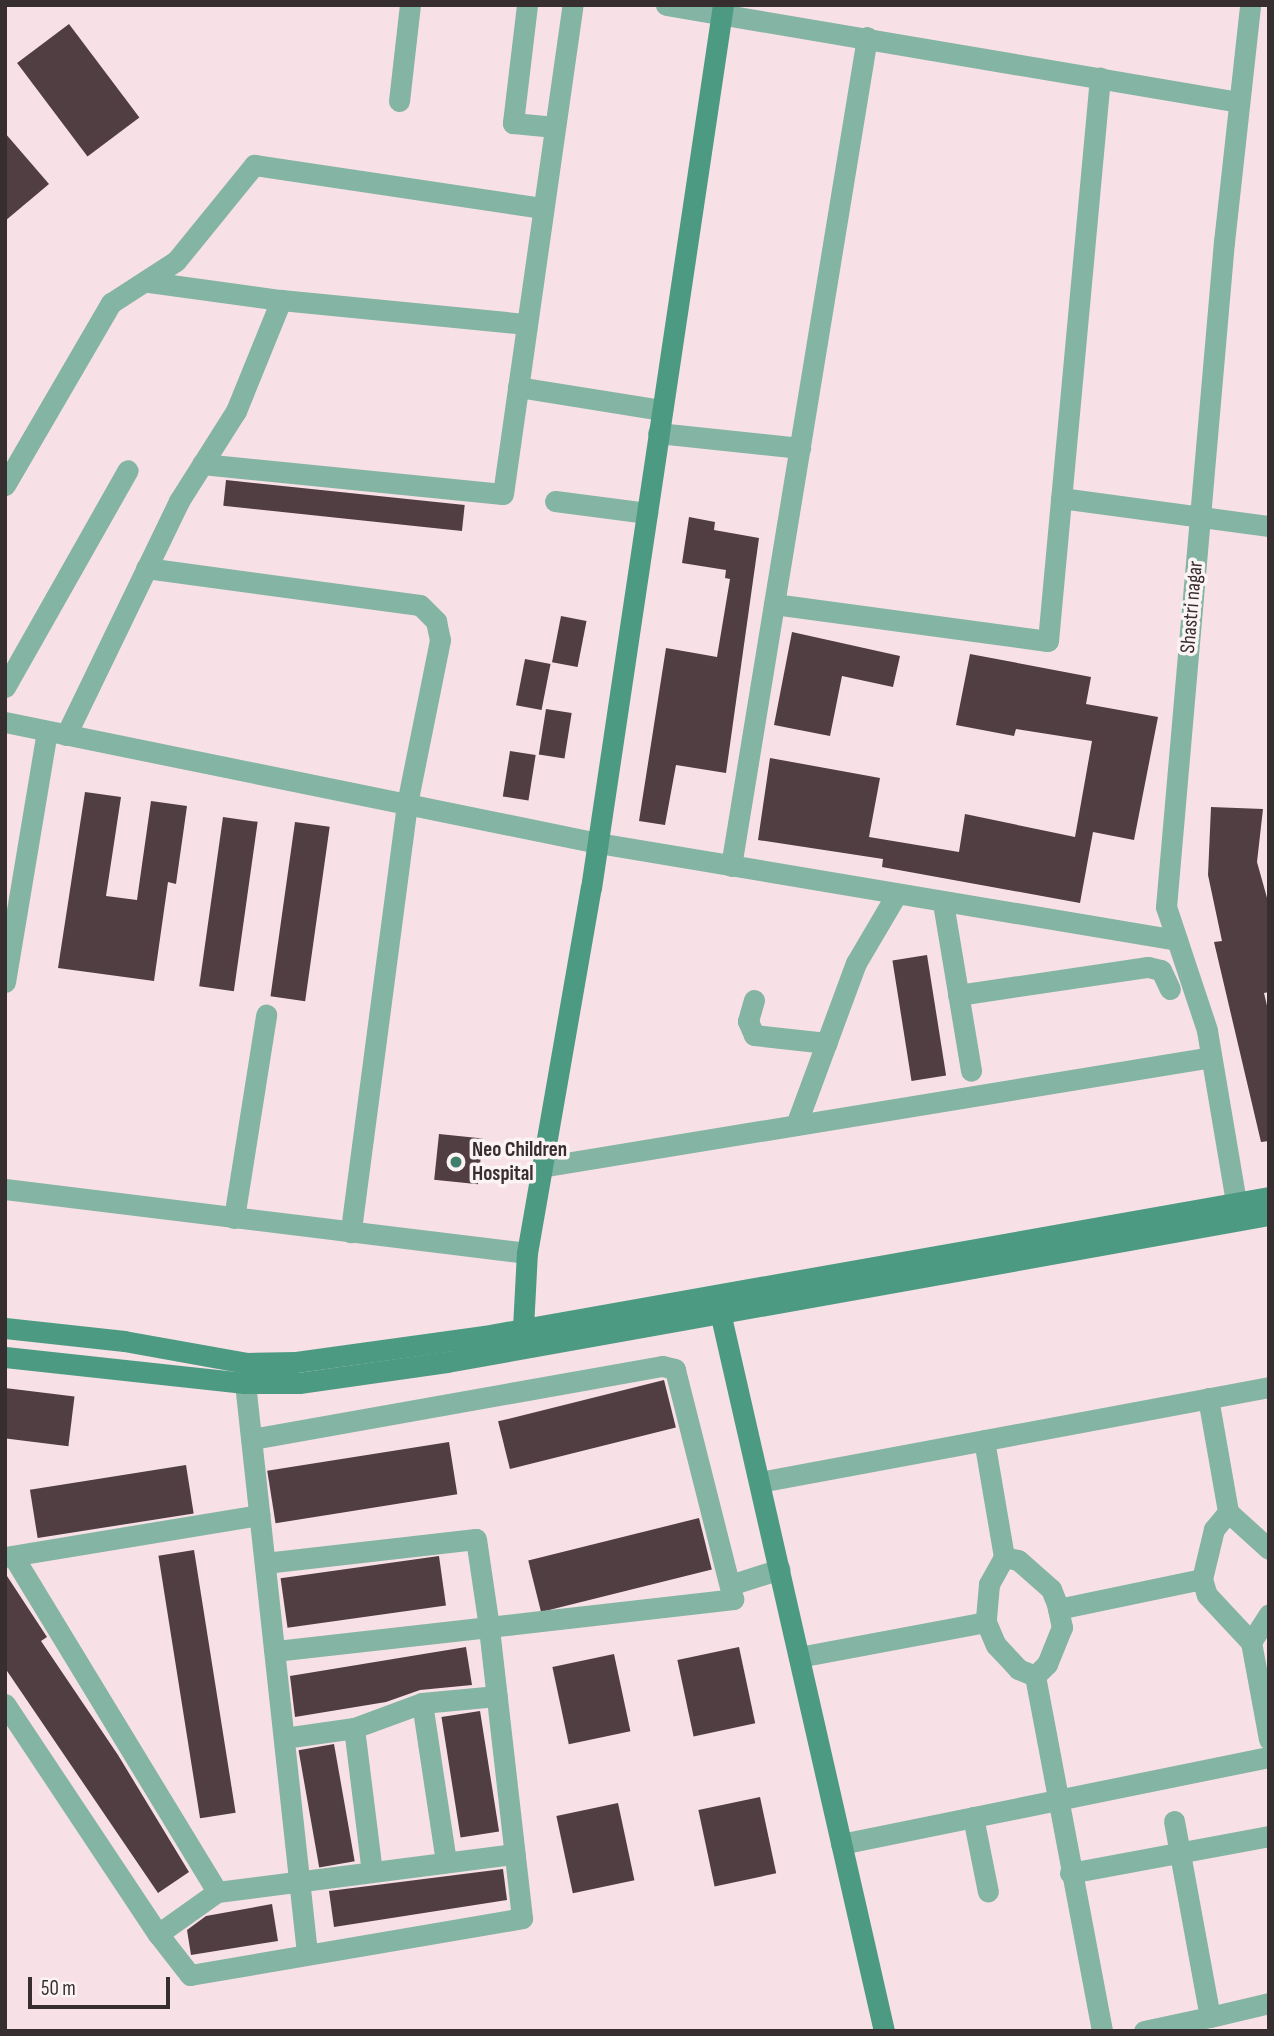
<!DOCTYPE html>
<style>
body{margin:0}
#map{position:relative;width:1274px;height:2036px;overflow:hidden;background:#f8e1e6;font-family:"Sofia Sans Condensed",sans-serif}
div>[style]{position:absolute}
.building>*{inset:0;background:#503e42;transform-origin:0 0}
.street>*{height:21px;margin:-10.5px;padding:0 10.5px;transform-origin:10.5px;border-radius:10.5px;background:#84b4a3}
.secondary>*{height:21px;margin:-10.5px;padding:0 10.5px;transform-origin:10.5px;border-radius:10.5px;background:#4d9a82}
.dots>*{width:19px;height:19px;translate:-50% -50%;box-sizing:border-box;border:4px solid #fcf3f4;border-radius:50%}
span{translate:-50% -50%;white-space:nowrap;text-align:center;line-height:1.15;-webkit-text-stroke:7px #fcf3f4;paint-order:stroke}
.street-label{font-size:21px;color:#372e30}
.poi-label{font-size:21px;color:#372e30;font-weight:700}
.left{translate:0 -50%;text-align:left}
.frame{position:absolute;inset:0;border:7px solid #372e30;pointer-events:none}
.scale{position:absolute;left:28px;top:1977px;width:142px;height:32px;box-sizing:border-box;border:4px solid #372e30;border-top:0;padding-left:9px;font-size:21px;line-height:24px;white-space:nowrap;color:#372e30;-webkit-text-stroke:5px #fcf3f4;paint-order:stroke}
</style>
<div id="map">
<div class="building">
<i style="left:69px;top:24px;width:117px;height:65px;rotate:53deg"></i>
<i style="clip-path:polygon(5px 133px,49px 184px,5px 221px)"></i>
<i style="left:226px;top:480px;width:240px;height:26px;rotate:6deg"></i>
<i style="clip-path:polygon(689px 517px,715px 522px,714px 530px,759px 538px,726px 773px,676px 765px,665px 825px,639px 821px,666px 648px,717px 657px,730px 579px,725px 578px,726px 570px,682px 563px)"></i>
<i style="left:561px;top:616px;width:26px;height:47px;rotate:11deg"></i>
<i style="clip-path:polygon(792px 632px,900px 656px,893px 687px,842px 676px,830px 736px,774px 725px)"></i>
<i style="clip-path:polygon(970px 654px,1091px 677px,1086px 704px,1158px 717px,1134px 840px,1093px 832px,1080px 903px,882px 867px,883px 859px,758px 840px,770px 758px,880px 778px,869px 837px,959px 852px,965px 814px,1075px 837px,1092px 741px,1016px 729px,1014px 736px,956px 725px)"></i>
<i style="left:525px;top:659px;width:26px;height:47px;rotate:11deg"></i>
<i style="left:546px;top:709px;width:26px;height:46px;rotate:9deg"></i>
<i style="left:510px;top:751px;width:26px;height:46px;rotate:9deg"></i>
<i style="clip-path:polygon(85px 792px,121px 797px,106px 896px,137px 900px,151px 801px,187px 806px,176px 884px,168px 882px,154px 981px,58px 968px)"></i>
<i style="clip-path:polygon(1211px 807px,1263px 809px,1257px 862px,1269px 905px,1269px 992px,1264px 993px,1269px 1014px,1269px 1141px,1261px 1142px,1214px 942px,1222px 941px,1208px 875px)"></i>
<i style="left:223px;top:817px;width:35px;height:171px;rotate:8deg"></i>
<i style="left:295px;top:822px;width:35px;height:176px;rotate:8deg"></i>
<i style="left:927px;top:955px;width:122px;height:35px;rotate:81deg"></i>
<i style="left:439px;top:1134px;width:44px;height:46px;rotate:6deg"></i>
<i style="left:664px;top:1380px;width:49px;height:171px;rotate:76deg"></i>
<i style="left:5px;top:1388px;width:70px;height:50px;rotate:7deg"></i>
<i style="left:449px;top:1442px;width:53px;height:184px;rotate:81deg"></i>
<i style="left:186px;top:1465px;width:49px;height:158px;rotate:81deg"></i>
<i style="left:699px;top:1518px;width:53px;height:176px;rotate:76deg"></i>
<i style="left:194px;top:1550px;width:266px;height:36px;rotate:81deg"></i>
<i style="left:439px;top:1556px;width:50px;height:160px;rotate:82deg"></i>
<i style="clip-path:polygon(5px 1573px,47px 1637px,41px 1641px,118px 1755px,189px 1872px,158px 1893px,5px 1668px)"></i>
<i style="clip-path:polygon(466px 1647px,472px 1685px,420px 1690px,386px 1702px,295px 1717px,290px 1676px)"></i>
<i style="left:739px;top:1647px;width:78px;height:63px;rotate:78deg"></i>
<i style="left:614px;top:1654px;width:79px;height:63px;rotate:78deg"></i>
<i style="left:480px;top:1711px;width:122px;height:39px;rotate:81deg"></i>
<i style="left:334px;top:1744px;width:119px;height:36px;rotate:80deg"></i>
<i style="left:760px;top:1797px;width:78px;height:63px;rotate:78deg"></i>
<i style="left:618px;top:1803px;width:79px;height:63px;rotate:78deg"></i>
<i style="clip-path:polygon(503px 1869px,507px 1900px,334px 1927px,329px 1891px)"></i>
<i style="clip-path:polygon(272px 1904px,278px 1941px,191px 1955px,187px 1930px,206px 1916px)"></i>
</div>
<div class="street">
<i style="left:527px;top:5px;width:119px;rotate:96.8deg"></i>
<i style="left:513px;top:123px;width:42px;rotate:5.4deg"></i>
<i style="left:666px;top:5px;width:581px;rotate:9.61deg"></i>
<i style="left:399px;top:101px;width:97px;rotate:-83.5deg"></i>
<i style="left:149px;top:282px;width:133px;rotate:7.8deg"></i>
<i style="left:518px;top:387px;width:146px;rotate:9.1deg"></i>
<i style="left:658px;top:433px;width:143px;rotate:6deg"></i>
<i style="left:202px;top:464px;width:302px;rotate:5.7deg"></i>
<i style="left:503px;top:494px;width:494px;rotate:-81.9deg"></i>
<i style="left:5px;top:485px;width:211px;rotate:-59.8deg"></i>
<i style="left:111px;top:303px;width:77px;rotate:-32.9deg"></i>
<i style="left:176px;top:261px;width:124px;rotate:-50.9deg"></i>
<i style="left:254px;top:165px;width:292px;rotate:8.5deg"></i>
<i style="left:1061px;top:498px;width:210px;rotate:7.7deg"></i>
<i style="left:555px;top:501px;width:93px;rotate:7.4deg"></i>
<i style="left:146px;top:568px;width:276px;rotate:7.7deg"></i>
<i style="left:420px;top:605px;width:23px;rotate:45deg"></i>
<i style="left:436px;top:621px;width:19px;rotate:78deg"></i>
<i style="left:440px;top:640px;width:167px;rotate:101.4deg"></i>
<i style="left:407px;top:804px;width:432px;rotate:97.5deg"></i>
<i style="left:774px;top:604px;width:276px;rotate:7.7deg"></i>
<i style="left:1048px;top:641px;width:566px;rotate:-84.73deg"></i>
<i style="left:5px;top:687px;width:249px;rotate:-60.5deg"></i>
<i style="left:5px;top:722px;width:605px;rotate:11.53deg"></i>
<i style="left:598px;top:843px;width:587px;rotate:9.51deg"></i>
<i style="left:66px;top:735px;width:260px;rotate:-64.2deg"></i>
<i style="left:179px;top:501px;width:107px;rotate:-57.7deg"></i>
<i style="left:236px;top:411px;width:120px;rotate:-67.9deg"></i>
<i style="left:281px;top:300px;width:247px;rotate:5.6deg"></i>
<i style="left:731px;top:866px;width:840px;rotate:-80.68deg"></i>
<i style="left:943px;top:903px;width:170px;rotate:80.5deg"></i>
<i style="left:5px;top:982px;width:254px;rotate:-80.5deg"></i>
<i style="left:958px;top:995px;width:192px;rotate:-8.4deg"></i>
<i style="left:1148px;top:967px;width:13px;rotate:13deg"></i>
<i style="left:1161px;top:970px;width:21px;rotate:65deg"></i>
<i style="left:754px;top:1000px;width:22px;rotate:106deg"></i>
<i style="left:748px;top:1021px;width:15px;rotate:67deg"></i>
<i style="left:754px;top:1035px;width:73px;rotate:6.3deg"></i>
<i style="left:796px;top:1125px;width:173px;rotate:-69.7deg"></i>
<i style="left:856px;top:963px;width:79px;rotate:-59.5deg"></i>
<i style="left:541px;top:1167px;width:679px;rotate:-9.32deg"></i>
<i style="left:5px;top:1189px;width:526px;rotate:6.99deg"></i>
<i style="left:1236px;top:1202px;width:174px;rotate:-99.6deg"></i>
<i style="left:1207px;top:1030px;width:130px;rotate:-108.4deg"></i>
<i style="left:1166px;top:907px;width:668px;rotate:-85.02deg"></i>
<i style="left:1224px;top:242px;width:238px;rotate:-83.7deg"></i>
<i style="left:234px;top:1218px;width:206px;rotate:-81deg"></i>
<i style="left:245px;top:1383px;width:573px;rotate:83.79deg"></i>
<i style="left:1208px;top:1398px;width:116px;rotate:80deg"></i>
<i style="left:1228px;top:1512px;width:55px;rotate:42.1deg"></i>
<i style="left:984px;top:1440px;width:119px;rotate:80.3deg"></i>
<i style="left:1004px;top:1557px;width:31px;rotate:119deg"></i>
<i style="left:989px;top:1584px;width:38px;rotate:95deg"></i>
<i style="left:986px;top:1622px;width:25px;rotate:67deg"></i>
<i style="left:996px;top:1645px;width:33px;rotate:47deg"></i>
<i style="left:1018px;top:1669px;width:18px;rotate:22deg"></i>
<i style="left:1035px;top:1676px;width:361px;rotate:79.3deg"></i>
<i style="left:760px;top:1482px;width:518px;rotate:-10.57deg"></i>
<i style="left:1228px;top:1512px;width:22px;rotate:129deg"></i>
<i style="left:1214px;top:1529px;width:51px;rotate:103.5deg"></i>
<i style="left:1202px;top:1579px;width:17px;rotate:73deg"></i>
<i style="left:1207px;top:1595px;width:64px;rotate:46.9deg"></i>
<i style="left:1251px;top:1642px;width:99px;rotate:79.5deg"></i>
<i style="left:13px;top:1556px;width:393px;rotate:58.7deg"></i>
<i style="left:5px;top:1557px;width:258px;rotate:-9.4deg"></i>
<i style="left:1004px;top:1557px;width:14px;rotate:12deg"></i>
<i style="left:1018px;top:1560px;width:44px;rotate:41.3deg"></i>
<i style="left:1051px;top:1589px;width:16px;rotate:68deg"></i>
<i style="left:1057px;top:1604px;width:24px;rotate:78deg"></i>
<i style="left:1062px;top:1627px;width:40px;rotate:112deg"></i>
<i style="left:1047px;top:1664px;width:17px;rotate:135deg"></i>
<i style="left:265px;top:1563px;width:212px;rotate:-6.5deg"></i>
<i style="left:476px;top:1539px;width:89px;rotate:81.6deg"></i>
<i style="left:489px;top:1627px;width:216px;rotate:173.6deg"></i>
<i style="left:730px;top:1585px;width:52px;rotate:-17.7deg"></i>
<i style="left:1058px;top:1609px;width:147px;rotate:-11.8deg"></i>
<i style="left:1251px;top:1642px;width:33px;rotate:-57deg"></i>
<i style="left:799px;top:1657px;width:190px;rotate:-10.6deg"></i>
<i style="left:422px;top:1703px;width:161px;rotate:81.4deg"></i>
<i style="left:5px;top:1704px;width:276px;rotate:56.4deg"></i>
<i style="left:158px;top:1934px;width:52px;rotate:52deg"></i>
<i style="left:190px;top:1975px;width:337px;rotate:-9.7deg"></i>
<i style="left:522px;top:1918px;width:293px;rotate:-96.5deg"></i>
<i style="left:489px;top:1627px;width:246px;rotate:-6.5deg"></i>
<i style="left:733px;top:1599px;width:237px;rotate:-104.2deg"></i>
<i style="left:675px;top:1369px;width:13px;rotate:-167deg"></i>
<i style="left:662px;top:1366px;width:417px;rotate:169.9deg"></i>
<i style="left:354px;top:1728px;width:145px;rotate:82.9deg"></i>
<i style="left:284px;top:1738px;width:71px;rotate:-8.1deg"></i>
<i style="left:354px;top:1728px;width:72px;rotate:-20.2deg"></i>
<i style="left:422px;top:1703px;width:75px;rotate:-5.3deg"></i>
<i style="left:973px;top:1817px;width:76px;rotate:78.7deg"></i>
<i style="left:1174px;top:1821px;width:199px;rotate:79.6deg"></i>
<i style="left:1210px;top:2017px;width:61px;rotate:-13.3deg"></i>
<i style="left:841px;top:1844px;width:437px;rotate:-11.5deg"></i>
<i style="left:1070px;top:1873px;width:202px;rotate:-10.5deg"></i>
<i style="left:158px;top:1934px;width:72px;rotate:-35.4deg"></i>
<i style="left:217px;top:1892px;width:300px;rotate:-7.3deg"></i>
<i style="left:1144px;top:2031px;width:67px;rotate:-12deg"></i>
</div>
<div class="secondary">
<i style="left:717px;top:1299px;width:751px;rotate:77.15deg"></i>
<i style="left:5px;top:1328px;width:120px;rotate:6.2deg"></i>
<i style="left:124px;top:1341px;width:124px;rotate:10.2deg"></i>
<i style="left:246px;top:1363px;width:50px;rotate:-1.1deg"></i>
<i style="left:296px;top:1362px;width:190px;rotate:-7.9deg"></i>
<i style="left:484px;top:1336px;width:797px;rotate:-10.04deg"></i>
<i style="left:522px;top:1347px;width:94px;rotate:-87deg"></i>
<i style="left:527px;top:1253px;width:371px;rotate:-80.1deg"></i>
<i style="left:591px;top:888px;width:893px;rotate:-81.5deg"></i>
<i style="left:5px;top:1357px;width:241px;rotate:6.2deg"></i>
<i style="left:245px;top:1383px;width:54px"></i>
<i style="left:299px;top:1383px;width:149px;rotate:-8.1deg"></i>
<i style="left:447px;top:1362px;width:835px;rotate:-10.14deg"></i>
</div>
<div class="dots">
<i style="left:456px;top:1162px;background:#407f6b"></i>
</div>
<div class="street-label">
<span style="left:1192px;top:607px;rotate:-85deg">Shastri nagar</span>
</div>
<div class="poi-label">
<span class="left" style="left:472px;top:1162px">Neo Children<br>Hospital</span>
</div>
<div class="frame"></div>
<div class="scale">50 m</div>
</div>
